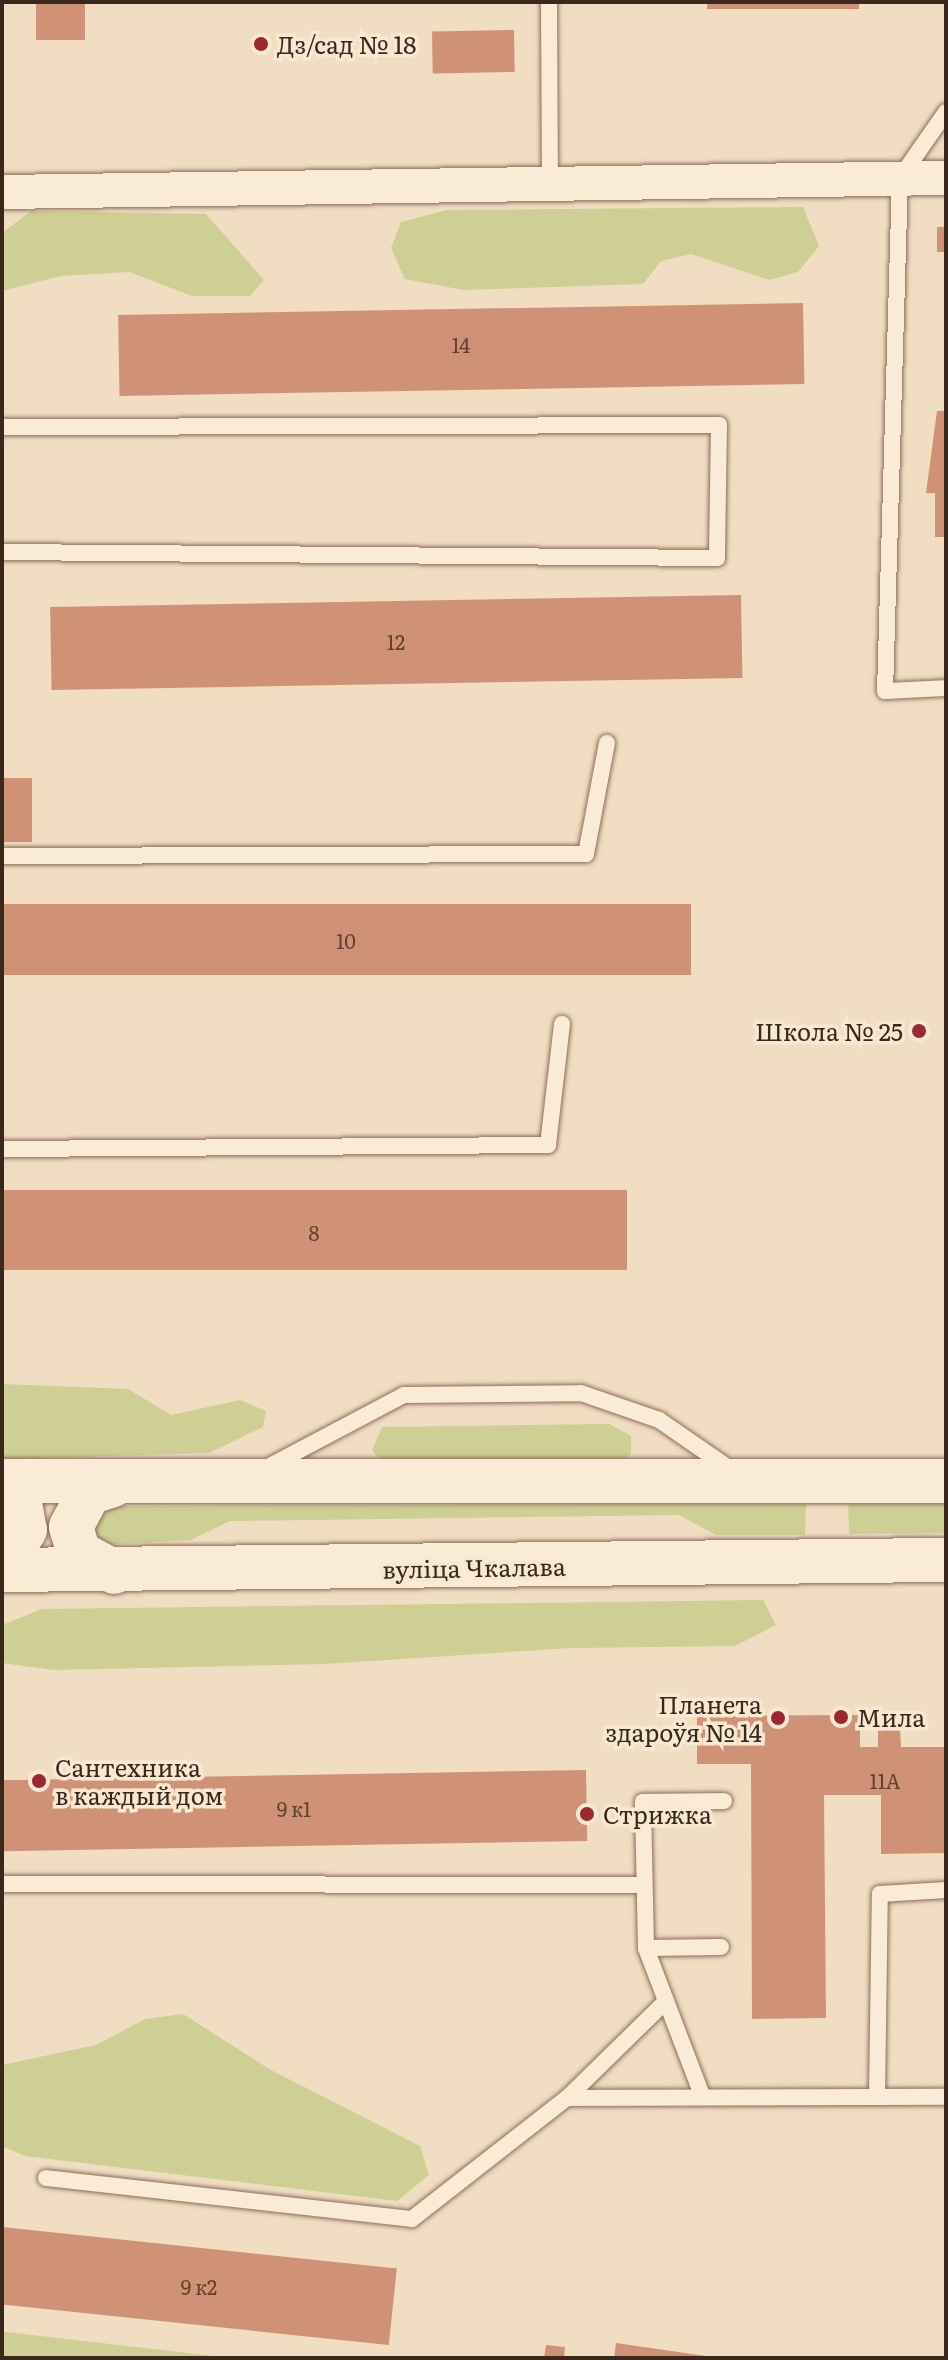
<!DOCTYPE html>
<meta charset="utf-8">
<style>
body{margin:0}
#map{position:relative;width:948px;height:2360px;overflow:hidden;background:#f0ddc2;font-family:Literata,serif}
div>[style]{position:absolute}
.green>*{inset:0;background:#cecf95}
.building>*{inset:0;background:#d09276;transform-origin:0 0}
.roads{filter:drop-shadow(0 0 2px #8b6e58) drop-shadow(0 0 2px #8b6e58)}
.lane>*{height:16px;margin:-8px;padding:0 8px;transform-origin:8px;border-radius:8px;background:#faebd6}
.street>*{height:34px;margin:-17px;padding:0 17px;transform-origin:17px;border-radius:17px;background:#faebd6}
.secondary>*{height:44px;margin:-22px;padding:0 22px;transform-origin:22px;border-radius:22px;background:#faebd6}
.dots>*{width:22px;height:22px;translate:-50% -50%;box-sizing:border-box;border:4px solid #f7e8d2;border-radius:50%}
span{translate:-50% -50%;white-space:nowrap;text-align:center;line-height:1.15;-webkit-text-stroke:7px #f7e8d2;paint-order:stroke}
.number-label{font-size:20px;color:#604233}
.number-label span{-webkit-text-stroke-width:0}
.poi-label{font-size:24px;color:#3a281d}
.left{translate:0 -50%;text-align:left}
.right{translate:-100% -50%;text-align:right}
.street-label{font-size:24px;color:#3a281d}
.frame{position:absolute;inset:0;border:4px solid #3a281d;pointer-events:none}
</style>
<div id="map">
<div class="green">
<i style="clip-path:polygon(803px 207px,819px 246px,798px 272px,769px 280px,691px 254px,661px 261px,643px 284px,463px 290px,405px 279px,391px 248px,401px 222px,447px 210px)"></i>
<i style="clip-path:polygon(31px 211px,206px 214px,264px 280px,250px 296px,192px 296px,129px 272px,61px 276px,2px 291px,2px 233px)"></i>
<i style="clip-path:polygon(2px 1384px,128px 1389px,171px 1415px,240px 1400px,266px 1411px,263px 1427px,209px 1453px,2px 1459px)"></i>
<i style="clip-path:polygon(609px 1424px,631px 1436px,631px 1454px,615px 1464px,381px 1462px,372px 1450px,382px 1427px)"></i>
<i style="clip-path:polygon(933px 1497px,946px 1504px,946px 1533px,849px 1534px,848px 1499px)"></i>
<i style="clip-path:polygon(806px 1504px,805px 1535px,716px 1535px,679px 1515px,230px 1521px,191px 1540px,115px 1544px,98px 1543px,90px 1528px,93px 1514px,111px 1506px)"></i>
<i style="clip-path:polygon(763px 1600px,776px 1625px,735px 1646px,570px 1648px,325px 1664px,54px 1670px,2px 1663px,2px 1625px,42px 1609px)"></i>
<i style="clip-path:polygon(183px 2014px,271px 2070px,420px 2146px,429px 2175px,397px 2201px,25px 2156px,2px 2146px,2px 2065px,96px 2045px,145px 2019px)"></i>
<i style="clip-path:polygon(2px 2332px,6px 2332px,231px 2358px,2px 2358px)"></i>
</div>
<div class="building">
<i style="left:36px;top:2px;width:49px;height:38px"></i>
<i style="left:707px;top:2px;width:152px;height:7px"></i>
<i style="left:514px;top:30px;width:42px;height:82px;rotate:89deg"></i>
<i style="left:937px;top:227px;width:9px;height:25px"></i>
<i style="left:803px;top:303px;width:81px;height:685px;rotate:89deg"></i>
<i style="clip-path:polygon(937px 411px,946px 411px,946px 537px,935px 537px,935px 493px,926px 493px)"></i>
<i style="left:741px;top:595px;width:83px;height:691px;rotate:89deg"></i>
<i style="left:32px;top:778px;width:64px;height:30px;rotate:90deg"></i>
<i style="left:691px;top:904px;width:71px;height:689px;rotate:90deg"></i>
<i style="left:627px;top:1190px;width:80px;height:625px;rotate:90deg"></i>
<i style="clip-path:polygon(860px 1715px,860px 1747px,878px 1747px,878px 1728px,900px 1728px,901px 1747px,946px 1747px,946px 1853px,881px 1854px,881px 1795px,824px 1795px,826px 2018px,752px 2019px,751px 1764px,697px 1764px,697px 1716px)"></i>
<i style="left:586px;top:1770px;width:71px;height:584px;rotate:89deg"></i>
<i style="left:2px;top:2227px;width:397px;height:77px;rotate:6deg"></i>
<i style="clip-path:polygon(616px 2343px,706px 2356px,706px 2358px,614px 2358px)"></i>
<i style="clip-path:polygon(546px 2345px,565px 2347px,564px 2358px,544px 2358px)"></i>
</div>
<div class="roads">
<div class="lane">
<i style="left:549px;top:2px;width:181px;rotate:89.7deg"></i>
<i style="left:946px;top:112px;width:80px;rotate:124.9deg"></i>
<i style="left:900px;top:178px;width:513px;rotate:91.67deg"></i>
<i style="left:885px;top:691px;width:61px;rotate:-2.8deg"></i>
<i style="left:2px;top:427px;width:717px;rotate:-0.16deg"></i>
<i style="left:719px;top:425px;width:133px;rotate:90.9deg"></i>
<i style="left:717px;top:558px;width:715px;rotate:-179.52deg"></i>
<i style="left:2px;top:856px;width:584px;rotate:-0.2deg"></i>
<i style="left:586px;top:854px;width:113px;rotate:-79.3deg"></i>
<i style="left:2px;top:1149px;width:546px;rotate:-0.42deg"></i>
<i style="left:548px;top:1145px;width:122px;rotate:-83.4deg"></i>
<i style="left:266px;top:1468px;width:156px;rotate:-27.9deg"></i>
<i style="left:404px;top:1395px;width:177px;rotate:-0.6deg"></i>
<i style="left:581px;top:1393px;width:83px;rotate:19.1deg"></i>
<i style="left:659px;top:1420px;width:90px;rotate:34.6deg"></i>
<i style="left:2px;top:1884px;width:640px;rotate:0.09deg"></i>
<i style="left:646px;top:1948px;width:75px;rotate:-0.8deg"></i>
<i style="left:702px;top:2095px;width:157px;rotate:-110.9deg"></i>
<i style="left:646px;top:1948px;width:146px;rotate:-91.2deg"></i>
<i style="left:643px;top:1802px;width:81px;rotate:-0.7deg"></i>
<i style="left:877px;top:2097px;width:203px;rotate:-89.2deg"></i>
<i style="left:880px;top:1894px;width:66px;rotate:-3.5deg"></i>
<i style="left:567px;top:2098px;width:379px;rotate:-0.2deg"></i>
<i style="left:46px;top:2178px;width:368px;rotate:6.4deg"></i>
<i style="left:412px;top:2219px;width:197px;rotate:-38deg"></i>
<i style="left:567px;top:2098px;width:134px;rotate:-44.4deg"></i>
</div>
<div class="street">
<i style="left:2px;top:192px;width:944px;rotate:-0.85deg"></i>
</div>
<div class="secondary">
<i style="left:2px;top:1481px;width:944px"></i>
<i style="left:113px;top:1485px;width:25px;rotate:162deg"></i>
<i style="left:89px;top:1493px;width:38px;rotate:118deg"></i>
<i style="left:71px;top:1527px;width:27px;rotate:73deg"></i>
<i style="left:79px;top:1553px;width:40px;rotate:28deg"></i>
<i style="left:2px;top:1486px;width:25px;rotate:43deg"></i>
<i style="left:20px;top:1503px;width:27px;rotate:80deg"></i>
<i style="left:25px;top:1530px;width:42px;rotate:123.3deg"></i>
<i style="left:2px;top:1570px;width:944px;rotate:-0.61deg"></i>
</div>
</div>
<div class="dots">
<i style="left:261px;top:44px;background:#9d2633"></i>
<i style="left:919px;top:1031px;background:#9d2633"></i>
<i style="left:841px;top:1717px;background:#9d2633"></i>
<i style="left:778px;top:1718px;background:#9d2633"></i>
<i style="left:39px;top:1781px;background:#9d2633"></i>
<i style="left:587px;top:1814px;background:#9d2633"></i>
</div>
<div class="number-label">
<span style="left:461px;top:344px">14</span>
<span style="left:396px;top:641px">12</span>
<span style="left:346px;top:940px">10</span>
<span style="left:314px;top:1232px">8</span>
<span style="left:885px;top:1780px">11А</span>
<span style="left:294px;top:1808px">9 к1</span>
<span style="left:199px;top:2286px">9 к2</span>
</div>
<div class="poi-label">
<span class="left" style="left:277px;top:44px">Дз/сад № 18</span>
<span class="right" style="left:903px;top:1031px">Школа № 25</span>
<span class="right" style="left:762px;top:1718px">Планета<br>здароўя № 14</span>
<span class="left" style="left:857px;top:1717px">Мила</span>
<span class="left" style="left:55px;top:1781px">Сантехника<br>в каждый дом</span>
<span class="left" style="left:603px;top:1814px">Стрижка</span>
</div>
<div class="street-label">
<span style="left:474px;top:1567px;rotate:-1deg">вуліца Чкалава</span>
</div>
<div class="frame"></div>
</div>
